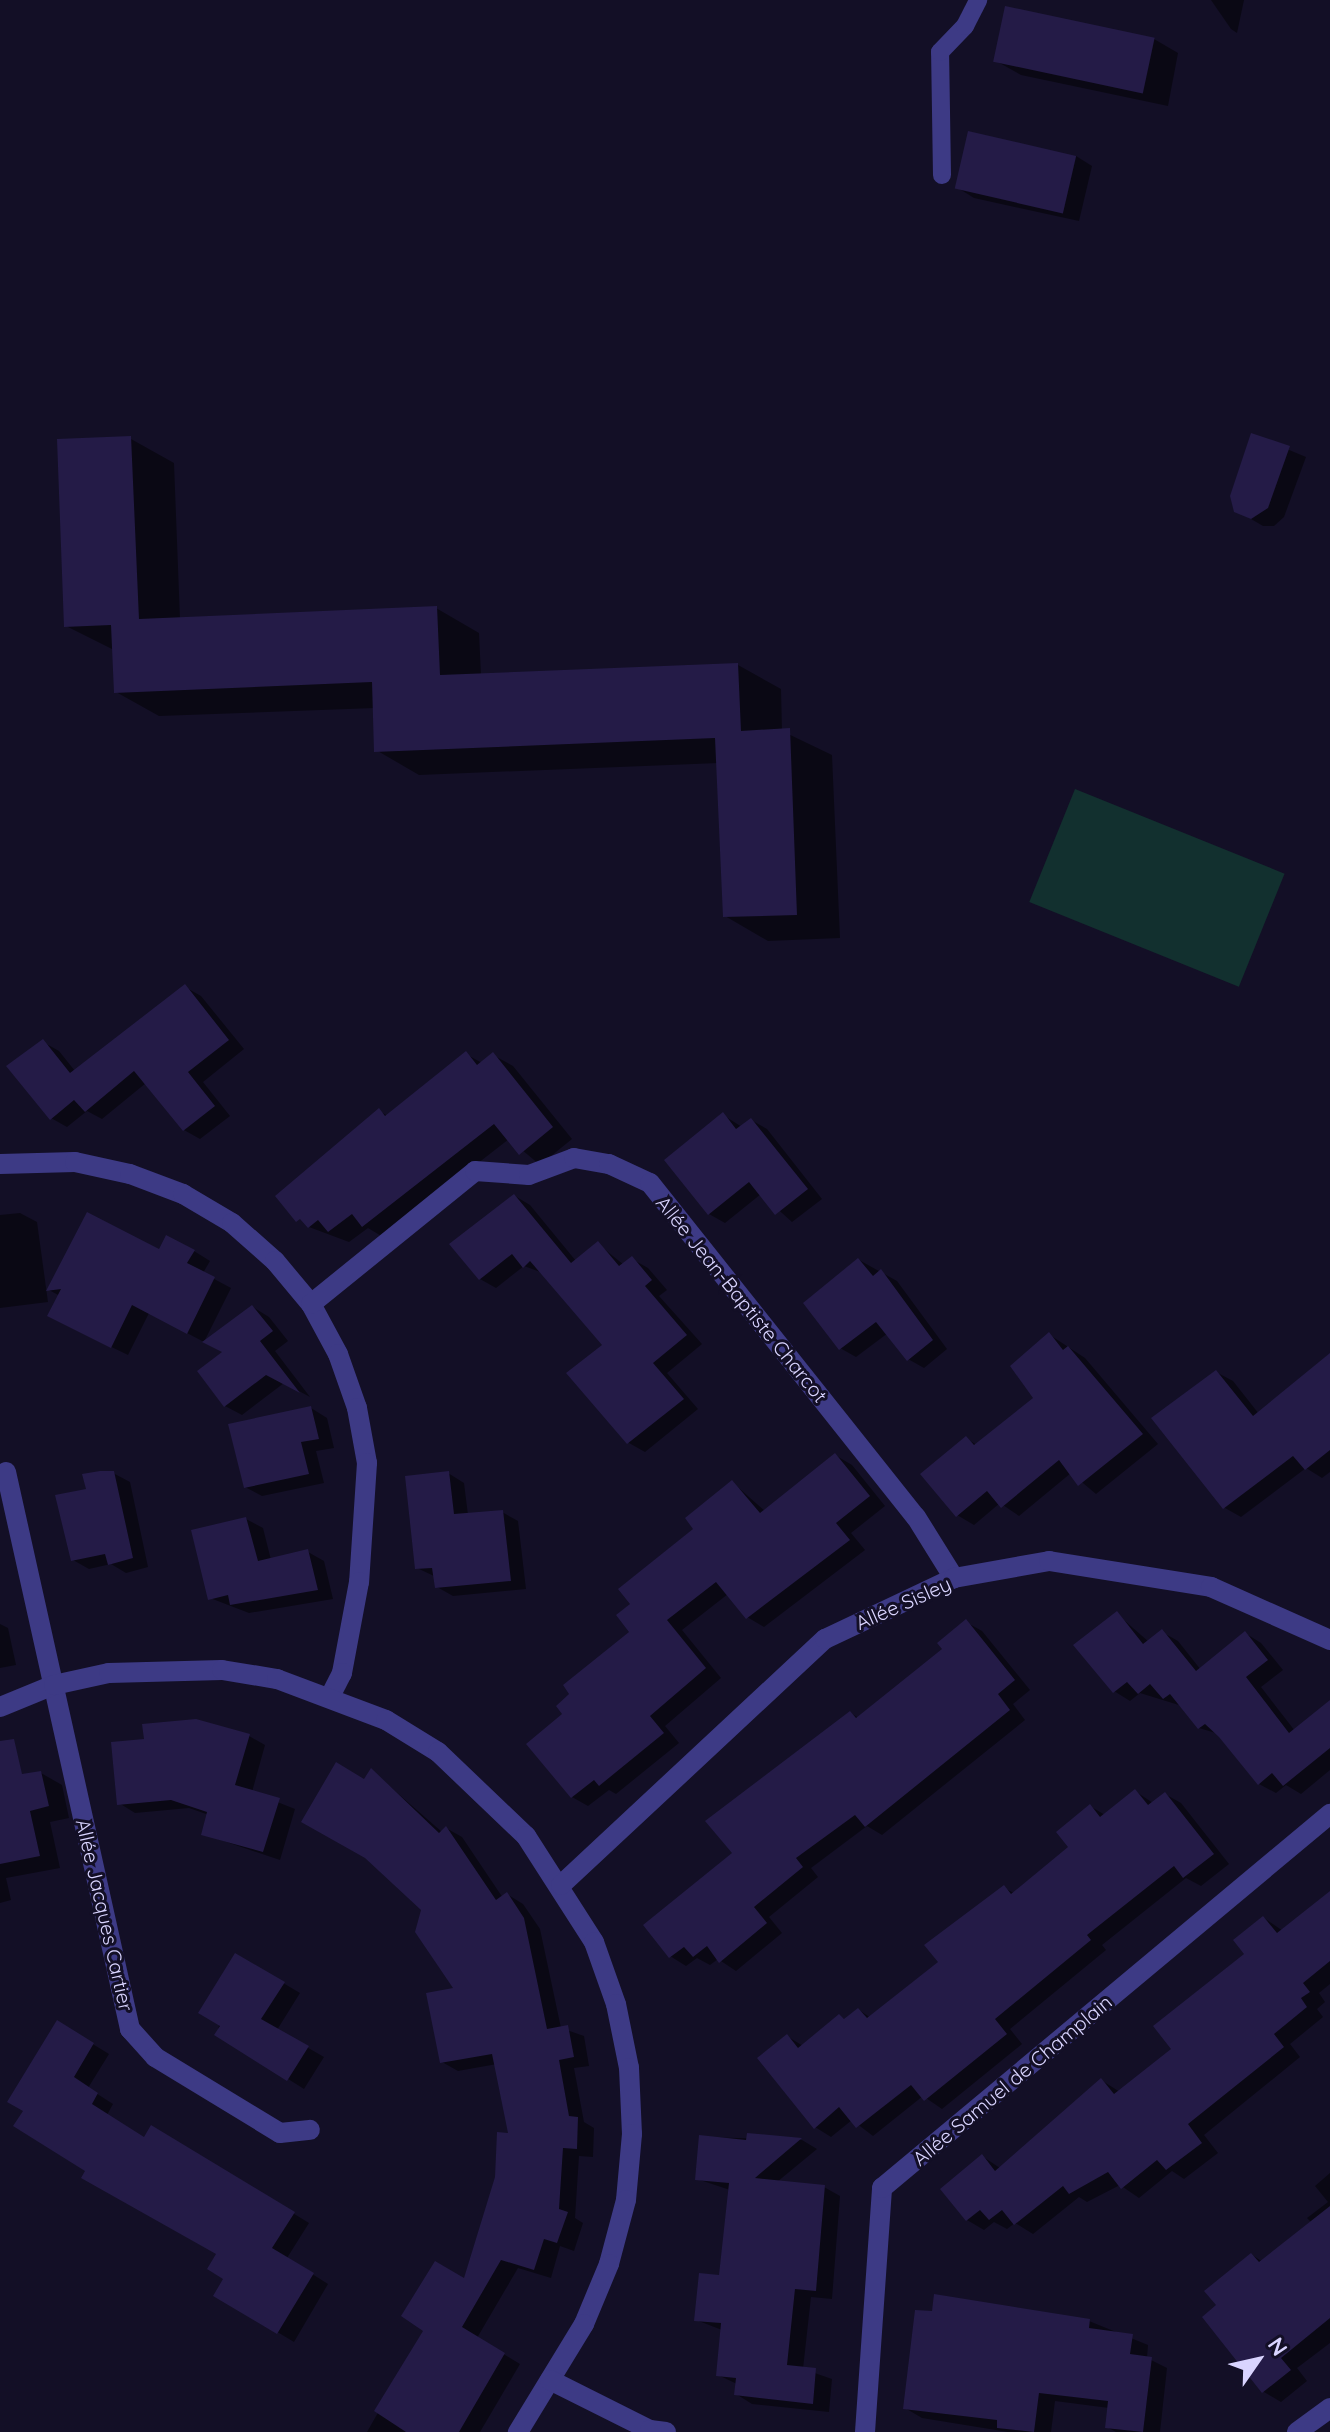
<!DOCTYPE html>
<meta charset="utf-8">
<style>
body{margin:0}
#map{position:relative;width:1330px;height:2432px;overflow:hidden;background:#130f26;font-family:Quicksand,sans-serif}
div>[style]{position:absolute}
.green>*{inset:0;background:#12302f;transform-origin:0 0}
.shadow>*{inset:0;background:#0007}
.building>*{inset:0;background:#241b47;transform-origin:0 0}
.service>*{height:18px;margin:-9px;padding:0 9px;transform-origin:9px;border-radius:9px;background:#3d3a85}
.minor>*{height:20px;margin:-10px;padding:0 10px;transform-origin:10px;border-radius:10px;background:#3d3a85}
span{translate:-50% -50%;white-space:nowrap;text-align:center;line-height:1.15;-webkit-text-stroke:6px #130f26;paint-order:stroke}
.street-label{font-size:20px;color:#d9d4ff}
.north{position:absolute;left:1218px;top:2320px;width:80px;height:80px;-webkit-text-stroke:6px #130f26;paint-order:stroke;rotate:56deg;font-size:22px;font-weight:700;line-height:32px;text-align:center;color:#d9d4ff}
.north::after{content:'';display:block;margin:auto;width:28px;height:36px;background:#d9d4ff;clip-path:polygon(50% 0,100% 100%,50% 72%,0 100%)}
</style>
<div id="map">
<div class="green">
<i style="left:1075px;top:789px;width:226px;height:122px;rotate:22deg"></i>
</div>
<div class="shadow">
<i style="clip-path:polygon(1211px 0,1244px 0,1237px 33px,1231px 29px)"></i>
<i style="clip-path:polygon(1154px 39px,1178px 53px,1168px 106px,1021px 75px,996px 61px)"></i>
<i style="clip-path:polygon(1076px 156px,1092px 166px,1079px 221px,974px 198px,958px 188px)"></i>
<i style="clip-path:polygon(1253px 435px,1306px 457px,1284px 517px,1274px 526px,1263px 526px,1246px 516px)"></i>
<i style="clip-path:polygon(131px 439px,174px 463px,180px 619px,436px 608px,479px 633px,481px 675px,738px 665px,781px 689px,782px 731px,832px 755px,840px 938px,768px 941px,725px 916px,719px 763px,419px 775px,376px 750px,375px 708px,159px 716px,116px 692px,114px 650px,66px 626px)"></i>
<i style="clip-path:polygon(185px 987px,201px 996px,244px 1049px,203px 1082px,230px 1116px,200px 1139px,184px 1130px,146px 1083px,102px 1119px,87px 1111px,67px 1127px,51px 1118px,43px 1042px,59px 1051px,75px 1071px)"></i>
<i style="clip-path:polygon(466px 1054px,482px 1063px,493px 1055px,513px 1066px,572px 1139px,540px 1165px,509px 1139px,383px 1237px,368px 1228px,349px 1242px,309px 1227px,379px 1111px,388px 1116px)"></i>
<i style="clip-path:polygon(723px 1115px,742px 1127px,751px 1120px,767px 1129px,822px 1199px,792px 1222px,761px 1194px,725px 1223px,709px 1214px)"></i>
<i style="clip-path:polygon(515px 1196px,530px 1205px,576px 1261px,598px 1244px,624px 1265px,632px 1259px,648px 1268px,667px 1290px,659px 1296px,702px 1344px,667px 1373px,698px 1409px,645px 1452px,629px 1443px,569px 1373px,605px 1345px,543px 1273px,524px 1266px,496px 1288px,480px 1279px)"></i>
<i style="clip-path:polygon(20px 1213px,37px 1222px,48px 1302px,0 1308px,0 1215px)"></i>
<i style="clip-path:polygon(194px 1251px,210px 1261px,203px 1273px,231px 1288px,204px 1342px,149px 1313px,128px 1355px,66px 1325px,60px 1296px,49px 1290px,160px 1252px)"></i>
<i style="clip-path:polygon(859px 1260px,897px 1281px,947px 1349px,924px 1368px,908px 1359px,888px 1333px,856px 1357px,840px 1348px)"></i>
<i style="clip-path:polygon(253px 1307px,269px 1317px,288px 1341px,275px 1351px,310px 1397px,284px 1383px,242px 1415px,225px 1406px,225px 1353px)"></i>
<i style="clip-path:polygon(1050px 1335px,1085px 1358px,1158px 1444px,1096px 1494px,1071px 1473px,1019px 1516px,1000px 1503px,974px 1525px,957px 1515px,967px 1439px,977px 1445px,1035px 1399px)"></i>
<i style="clip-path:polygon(1330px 1368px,1330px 1472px,1322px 1478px,1306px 1468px,1241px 1517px,1225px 1508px,1154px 1419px,1216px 1372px,1233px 1381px,1259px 1414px)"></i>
<i style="clip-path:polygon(311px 1408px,327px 1418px,334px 1448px,316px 1451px,324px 1483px,262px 1496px,245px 1487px)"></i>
<i style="clip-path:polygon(835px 1455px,852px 1465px,885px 1506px,851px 1533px,865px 1550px,764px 1627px,747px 1617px,728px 1594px,682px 1630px,721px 1678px,665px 1726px,679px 1743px,616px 1794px,609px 1790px,588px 1806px,572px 1797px,565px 1714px,632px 1632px,633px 1604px,732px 1482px,766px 1512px)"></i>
<i style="clip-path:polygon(113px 1473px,130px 1482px,148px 1567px,126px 1573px,111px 1564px,89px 1569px,73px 1560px,89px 1490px)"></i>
<i style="clip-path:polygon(448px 1473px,464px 1483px,468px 1515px,502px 1512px,518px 1521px,526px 1589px,453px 1596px,437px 1587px,436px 1577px,417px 1568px)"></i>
<i style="clip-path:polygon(246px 1519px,263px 1528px,271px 1560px,308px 1552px,324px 1561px,333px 1599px,249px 1613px,210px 1598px)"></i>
<i style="clip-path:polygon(1117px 1614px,1149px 1642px,1162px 1632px,1178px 1641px,1201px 1670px,1245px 1633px,1261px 1643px,1283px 1670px,1261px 1687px,1295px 1731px,1330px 1703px,1330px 1770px,1301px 1794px,1286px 1785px,1276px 1793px,1259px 1784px,1219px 1734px,1199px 1728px,1182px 1706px,1140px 1693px,1130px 1701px,1114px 1691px)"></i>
<i style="clip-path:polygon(966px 1622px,982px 1631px,1030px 1690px,1013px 1704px,1025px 1720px,882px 1835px,867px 1826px,811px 1868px,818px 1877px,769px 1917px,782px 1933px,736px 1971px,718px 1959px,710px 1965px,697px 1958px,686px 1966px,670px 1956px,734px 1853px,850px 1713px,859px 1718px,945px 1649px)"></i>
<i style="clip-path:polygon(0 1624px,8px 1628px,16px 1665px,0 1668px)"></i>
<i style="clip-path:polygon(249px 1736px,265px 1745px,252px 1792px,295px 1809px,280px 1860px,203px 1834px,209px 1815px,189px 1808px,135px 1813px,119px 1803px)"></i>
<i style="clip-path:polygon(371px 1770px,442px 1832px,446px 1828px,462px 1837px,503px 1898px,507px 1894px,523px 1904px,540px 1929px,561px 2028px,584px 2036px,589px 2066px,574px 2068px,584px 2122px,594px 2128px,593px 2157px,579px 2156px,575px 2218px,583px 2223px,574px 2251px,560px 2246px,551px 2278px,518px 2268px,477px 2338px,520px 2364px,480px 2432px,367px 2432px,425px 2330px,466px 2281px,510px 2135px,497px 2064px,458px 2071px,442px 2062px,456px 1990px,365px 1781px)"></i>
<i style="clip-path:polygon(41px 1773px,62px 1785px,69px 1818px,50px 1822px,60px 1868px,6px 1878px,11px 1900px,0 1903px,0 1799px)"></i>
<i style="clip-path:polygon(1135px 1791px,1153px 1803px,1165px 1794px,1181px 1803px,1229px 1864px,1201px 1886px,1186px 1878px,1102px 1945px,1106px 1950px,1010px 2029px,1022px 2044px,942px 2109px,923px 2096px,873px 2136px,852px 2120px,831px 2137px,815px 2127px,787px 2036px,803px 2046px,839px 2016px,846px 2020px,859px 2010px,871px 2018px,940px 1962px,1004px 1888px,1014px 1893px,1070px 1847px,1090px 1806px,1105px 1815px)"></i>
<i style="clip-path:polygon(1330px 1894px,1330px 1984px,1319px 1993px,1325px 2002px,1317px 2009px,1323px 2017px,1290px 2044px,1300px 2057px,1204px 2135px,1218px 2153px,1184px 2179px,1172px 2171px,1139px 2198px,1120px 2185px,1087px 2202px,1079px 2197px,1033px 2234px,1015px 2223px,1007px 2229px,994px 2222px,984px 2230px,967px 2220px,982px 2156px,1000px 2168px,1101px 2080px,1120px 2092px,1174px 2049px,1247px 1954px,1264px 1918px,1283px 1931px)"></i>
<i style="clip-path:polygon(236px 1955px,300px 1993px,277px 2030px,324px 2057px,304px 2089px,217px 2034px)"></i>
<i style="clip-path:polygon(73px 2032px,109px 2054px,88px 2088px,113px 2104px,107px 2115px,145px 2139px,152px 2127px,309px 2223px,287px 2258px,328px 2284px,294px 2342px,216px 2295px,226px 2279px,219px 2253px,16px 2126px)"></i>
<i style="clip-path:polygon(701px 2137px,802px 2140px,817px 2149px,777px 2182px,824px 2187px,840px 2196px,832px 2299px,811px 2297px,803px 2369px,832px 2379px,829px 2412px,752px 2404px,736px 2394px,737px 2384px,718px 2375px,722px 2330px,696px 2320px,721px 2277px,730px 2190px,697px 2179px)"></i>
<i style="clip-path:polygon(1330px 2173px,1330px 2343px,1297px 2368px,1307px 2381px,1281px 2402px,1264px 2392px,1205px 2317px,1218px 2306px,1252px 2255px,1263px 2262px,1312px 2223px,1307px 2218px,1328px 2202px,1315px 2186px)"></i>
<i style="clip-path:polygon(1089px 2321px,1148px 2345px,1147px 2358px,1167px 2368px,1160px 2432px,1116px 2432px,1107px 2427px,1109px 2408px,1055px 2401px,1051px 2432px,1008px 2432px,922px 2418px,905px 2408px)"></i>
</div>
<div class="building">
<i style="left:1005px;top:6px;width:153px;height:57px;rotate:12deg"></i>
<i style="left:968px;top:131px;width:111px;height:59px;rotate:13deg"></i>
<i style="clip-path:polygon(1251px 433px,1290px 446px,1268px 508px,1251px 519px,1234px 512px,1230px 496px)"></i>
<i style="clip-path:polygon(131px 436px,139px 619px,437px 606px,440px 675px,738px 663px,741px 731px,790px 728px,797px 915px,723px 917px,715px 738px,374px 752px,372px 682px,114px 693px,111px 625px,64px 627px,57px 439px)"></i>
<i style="clip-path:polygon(185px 984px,229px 1040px,188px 1072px,215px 1106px,183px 1131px,134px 1071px,85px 1112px,74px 1100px,50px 1120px,6px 1066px,43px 1039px,70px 1073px)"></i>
<i style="clip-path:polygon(466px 1051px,477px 1065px,493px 1052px,553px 1127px,519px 1155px,494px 1124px,362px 1227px,352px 1214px,328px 1232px,318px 1220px,308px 1228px,300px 1219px,296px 1222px,275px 1196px,379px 1108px,385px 1116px)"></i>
<i style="clip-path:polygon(723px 1112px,736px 1129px,751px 1118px,808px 1189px,775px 1215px,749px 1182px,708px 1215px,664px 1160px)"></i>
<i style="clip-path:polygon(514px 1194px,571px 1263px,598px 1241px,619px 1266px,632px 1256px,652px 1280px,645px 1286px,687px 1335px,653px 1363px,684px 1399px,627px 1444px,566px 1373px,602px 1345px,530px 1261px,523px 1268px,512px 1254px,479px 1280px,449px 1244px)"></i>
<i style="clip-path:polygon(87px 1212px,159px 1249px,166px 1235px,195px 1250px,187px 1263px,215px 1277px,187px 1334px,132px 1305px,111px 1348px,47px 1316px,61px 1289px,46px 1291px)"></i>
<i style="clip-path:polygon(858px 1258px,873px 1276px,881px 1269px,933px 1340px,907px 1361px,876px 1322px,839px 1350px,803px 1303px)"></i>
<i style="clip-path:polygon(252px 1305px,273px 1331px,260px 1341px,300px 1393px,266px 1375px,224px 1407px,197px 1371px,222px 1352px,202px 1342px)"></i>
<i style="clip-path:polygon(1049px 1332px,1063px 1350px,1068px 1346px,1143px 1434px,1078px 1486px,1059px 1460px,1001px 1508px,987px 1491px,956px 1517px,920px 1474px,966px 1436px,974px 1445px,1033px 1398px,1010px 1366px)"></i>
<i style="clip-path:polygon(1330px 1353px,1330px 1450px,1305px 1470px,1293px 1456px,1223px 1509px,1151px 1418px,1216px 1370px,1253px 1416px)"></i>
<i style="clip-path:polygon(311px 1406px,319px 1439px,301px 1442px,309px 1474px,244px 1488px,228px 1424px)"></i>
<i style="clip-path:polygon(835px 1453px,870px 1496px,836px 1523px,850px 1540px,746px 1619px,716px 1582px,667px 1620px,706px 1668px,650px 1716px,664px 1733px,599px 1786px,594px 1780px,571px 1798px,526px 1744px,562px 1714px,556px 1706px,569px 1694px,563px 1685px,629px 1632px,616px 1615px,630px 1604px,618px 1589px,693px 1529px,685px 1518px,732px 1480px,760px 1513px)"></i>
<i style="clip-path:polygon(100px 1471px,114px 1471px,133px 1558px,108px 1565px,105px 1554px,71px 1561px,55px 1495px,86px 1489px,82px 1474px)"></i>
<i style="clip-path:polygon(449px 1471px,454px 1514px,503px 1510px,511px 1581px,435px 1588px,432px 1568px,415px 1569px,405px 1476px)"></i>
<i style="clip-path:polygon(246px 1517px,258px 1561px,308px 1549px,318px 1590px,230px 1605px,228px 1595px,208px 1600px,191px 1530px)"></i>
<i style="clip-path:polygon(1117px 1611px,1143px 1644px,1162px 1629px,1196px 1671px,1245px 1631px,1268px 1660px,1246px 1677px,1289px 1733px,1330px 1700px,1330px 1748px,1283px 1786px,1272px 1773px,1258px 1785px,1219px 1737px,1205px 1724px,1198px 1729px,1170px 1694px,1163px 1699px,1150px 1684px,1138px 1694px,1127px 1682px,1113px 1693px,1073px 1645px)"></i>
<i style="clip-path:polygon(966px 1619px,1015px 1680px,998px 1694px,1010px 1710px,865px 1827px,855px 1815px,796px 1858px,803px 1867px,754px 1907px,767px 1923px,719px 1963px,707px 1946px,693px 1957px,684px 1947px,669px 1958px,643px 1925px,732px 1853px,705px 1821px,850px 1711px,856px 1718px,942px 1649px,937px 1643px)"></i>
<i style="clip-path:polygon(196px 1719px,250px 1734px,235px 1785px,280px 1798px,263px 1852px,201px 1835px,207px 1812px,171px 1800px,117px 1805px,111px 1742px,144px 1739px,142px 1724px)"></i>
<i style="clip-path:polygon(14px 1739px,22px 1774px,41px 1771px,49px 1806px,30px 1811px,40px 1856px,0 1864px,0 1741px)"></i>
<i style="clip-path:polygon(336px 1762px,364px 1779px,371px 1768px,439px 1833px,446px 1826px,496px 1900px,507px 1892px,524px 1918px,547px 2029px,568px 2025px,574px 2057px,559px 2060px,569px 2116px,578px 2117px,577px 2149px,563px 2148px,559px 2209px,568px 2212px,557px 2243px,544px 2239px,534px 2270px,501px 2260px,462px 2327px,505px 2353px,459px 2432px,406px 2432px,374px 2411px,423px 2331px,401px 2316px,435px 2261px,464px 2278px,495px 2177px,497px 2132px,508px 2133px,492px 2054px,440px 2063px,426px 1993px,453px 1988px,415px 1932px,421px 1910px,365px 1858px,301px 1822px)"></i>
<i style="clip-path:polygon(1135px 1789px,1148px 1805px,1165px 1792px,1214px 1854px,1183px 1878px,1174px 1866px,1087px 1935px,1091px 1940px,995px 2019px,1007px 2034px,924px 2101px,911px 2085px,856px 2128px,839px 2107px,814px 2129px,757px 2058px,787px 2034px,798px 2048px,839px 2014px,844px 2019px,858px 2008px,867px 2018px,938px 1962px,924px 1945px,1004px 1885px,1011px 1894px,1068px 1847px,1056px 1832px,1090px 1804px,1100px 1817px)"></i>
<i style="clip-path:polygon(1330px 1891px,1330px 1961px,1303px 1983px,1310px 1992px,1301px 1998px,1307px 2007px,1274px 2034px,1284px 2047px,1188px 2124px,1202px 2143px,1166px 2170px,1157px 2160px,1121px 2189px,1108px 2172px,1069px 2194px,1063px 2186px,1014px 2225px,1002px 2210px,989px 2220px,980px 2210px,966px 2221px,940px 2189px,982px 2154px,995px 2171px,1101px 2078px,1114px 2094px,1171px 2049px,1153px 2026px,1244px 1954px,1233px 1940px,1263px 1916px,1277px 1933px)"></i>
<i style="clip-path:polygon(235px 1953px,285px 1982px,261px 2019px,309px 2046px,287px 2081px,214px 2035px,220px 2026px,198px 2013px)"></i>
<i style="clip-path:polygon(57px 2020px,94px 2043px,74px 2077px,98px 2093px,92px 2104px,144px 2137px,151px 2125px,295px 2212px,272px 2248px,314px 2273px,277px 2334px,213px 2296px,223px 2279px,207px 2269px,216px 2254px,81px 2178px,85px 2171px,13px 2126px,23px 2111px,7px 2102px)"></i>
<i style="clip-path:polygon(747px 2133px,802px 2138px,755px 2178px,825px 2185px,816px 2291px,795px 2289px,787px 2365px,816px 2368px,813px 2404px,734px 2395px,736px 2378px,716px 2376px,721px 2323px,694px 2321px,699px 2273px,719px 2275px,729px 2183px,695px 2180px,699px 2135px,746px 2140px)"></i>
<i style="clip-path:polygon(1330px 2206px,1330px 2318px,1281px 2358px,1291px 2370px,1262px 2393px,1202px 2317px,1216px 2305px,1204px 2291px,1251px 2253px,1259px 2262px)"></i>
<i style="clip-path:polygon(934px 2294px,1090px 2319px,1089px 2328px,1133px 2334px,1130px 2354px,1152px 2357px,1143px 2432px,1105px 2428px,1108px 2401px,1039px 2393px,1034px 2432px,997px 2428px,997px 2420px,903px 2409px,915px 2310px,932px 2311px)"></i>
</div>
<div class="service">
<i style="left:942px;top:175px;width:123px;rotate:-90.9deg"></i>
<i style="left:940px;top:52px;width:36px;rotate:-46deg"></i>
<i style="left:965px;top:26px;width:29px;rotate:-63deg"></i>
</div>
<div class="minor">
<i style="left:0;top:1164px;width:75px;rotate:-1.5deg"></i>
<i style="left:75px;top:1162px;width:56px;rotate:12.3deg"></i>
<i style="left:130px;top:1174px;width:57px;rotate:20.7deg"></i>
<i style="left:183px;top:1194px;width:57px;rotate:30.6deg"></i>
<i style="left:232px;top:1223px;width:57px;rotate:41.5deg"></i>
<i style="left:275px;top:1261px;width:56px;rotate:50.1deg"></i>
<i style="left:311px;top:1304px;width:57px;rotate:61.6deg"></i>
<i style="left:338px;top:1354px;width:57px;rotate:70.6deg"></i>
<i style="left:357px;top:1408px;width:56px;rotate:79.7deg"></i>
<i style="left:367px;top:1463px;width:119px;rotate:93.8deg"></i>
<i style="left:359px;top:1582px;width:93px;rotate:100.6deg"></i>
<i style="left:342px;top:1673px;width:25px;rotate:117deg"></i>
<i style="left:311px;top:1304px;width:211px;rotate:-39deg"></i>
<i style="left:475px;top:1171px;width:54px;rotate:4.2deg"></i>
<i style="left:529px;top:1175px;width:48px;rotate:-20.7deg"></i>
<i style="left:574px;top:1158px;width:36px;rotate:10deg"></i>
<i style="left:609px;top:1164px;width:45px;rotate:24.9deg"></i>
<i style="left:650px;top:1183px;width:427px;rotate:51.5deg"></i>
<i style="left:916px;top:1517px;width:72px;rotate:58.1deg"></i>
<i style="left:6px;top:1472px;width:571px;rotate:77.45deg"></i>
<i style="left:130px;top:2029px;width:38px;rotate:48deg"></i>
<i style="left:155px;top:2057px;width:146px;rotate:31.3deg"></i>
<i style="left:280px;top:2133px;width:30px;rotate:-6deg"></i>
<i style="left:0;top:1707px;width:58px;rotate:-22.2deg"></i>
<i style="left:54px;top:1685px;width:56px;rotate:-12.3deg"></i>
<i style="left:109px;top:1673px;width:113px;rotate:-1.5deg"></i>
<i style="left:222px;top:1670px;width:56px;rotate:9.3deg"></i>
<i style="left:277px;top:1679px;width:116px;rotate:20.6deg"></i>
<i style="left:386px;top:1720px;width:61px;rotate:31.6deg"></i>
<i style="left:438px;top:1752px;width:122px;rotate:43.7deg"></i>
<i style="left:526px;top:1836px;width:126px;rotate:57.3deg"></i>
<i style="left:594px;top:1942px;width:66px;rotate:70.5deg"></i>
<i style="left:616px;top:2004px;width:65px;rotate:78.5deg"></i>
<i style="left:629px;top:2068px;width:66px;rotate:87.4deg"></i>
<i style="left:632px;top:2134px;width:66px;rotate:95.2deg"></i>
<i style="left:626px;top:2200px;width:66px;rotate:104.9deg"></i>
<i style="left:609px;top:2264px;width:65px;rotate:112.6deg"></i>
<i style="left:584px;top:2324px;width:127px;rotate:121.4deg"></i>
<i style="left:561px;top:1885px;width:361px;rotate:-43deg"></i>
<i style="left:825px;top:1639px;width:143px;rotate:-25.3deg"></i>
<i style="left:954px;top:1578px;width:97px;rotate:-10.1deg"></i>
<i style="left:1049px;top:1561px;width:164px;rotate:9.1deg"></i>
<i style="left:1211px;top:1587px;width:130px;rotate:24deg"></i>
<i style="left:550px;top:2380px;width:112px;rotate:26.6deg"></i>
<i style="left:650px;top:2430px;width:16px;rotate:7deg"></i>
<i style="left:865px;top:2432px;width:245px;rotate:-86deg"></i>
<i style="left:882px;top:2188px;width:584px;rotate:-39.86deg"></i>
<i style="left:1297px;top:2432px;width:41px;rotate:-36deg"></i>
</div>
<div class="street-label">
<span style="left:742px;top:1299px;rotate:51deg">Allée Jean-Baptiste Charcot</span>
<span style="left:903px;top:1603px;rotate:-24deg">Allée Sisley</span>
<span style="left:105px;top:1915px;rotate:77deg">Allée Jacques Cartier</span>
<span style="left:1012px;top:2080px;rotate:-40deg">Allée Samuel de Champlain</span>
</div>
<div class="north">N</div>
</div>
